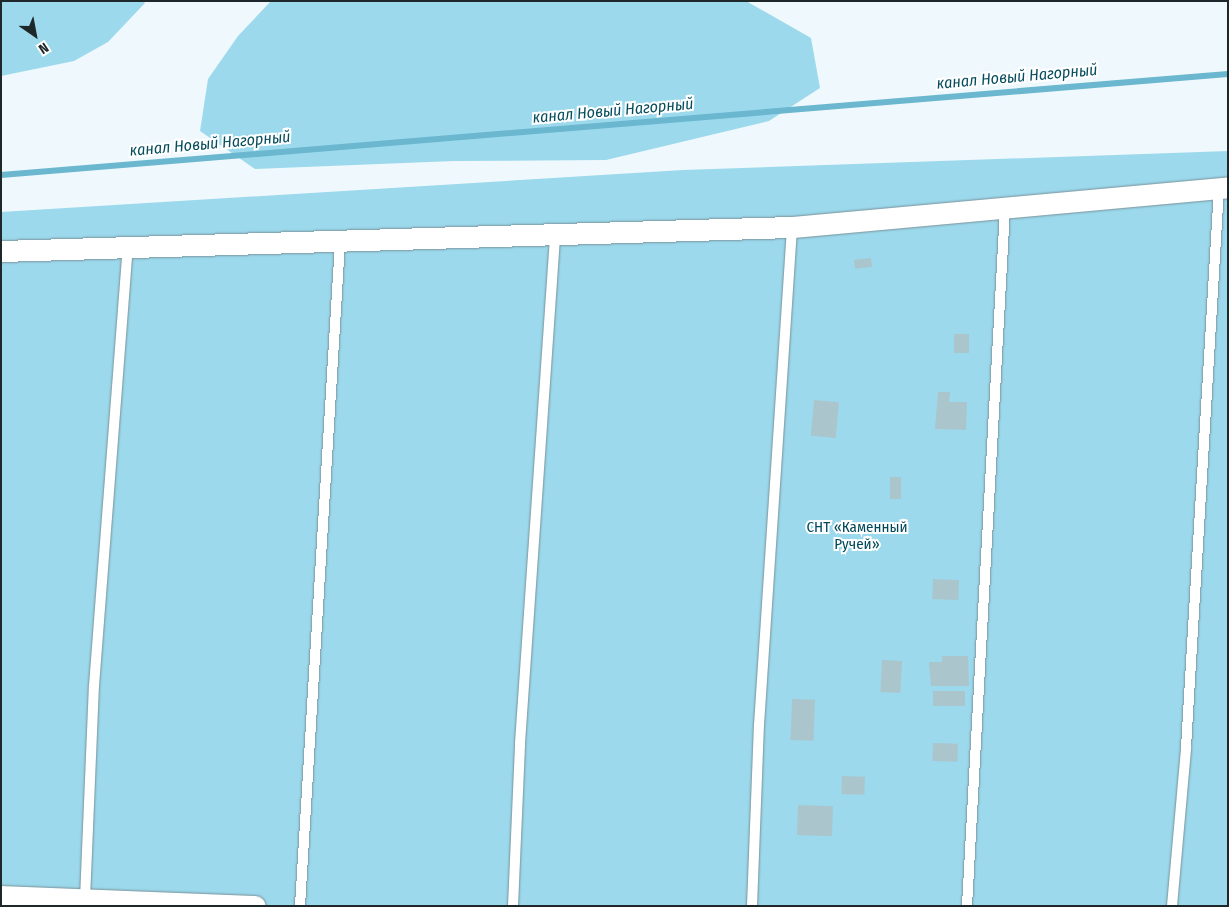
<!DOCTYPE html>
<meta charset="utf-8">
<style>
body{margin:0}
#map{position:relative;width:1229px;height:907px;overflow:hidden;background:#eff9fd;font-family:"Fira Sans Condensed",sans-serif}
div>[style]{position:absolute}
.green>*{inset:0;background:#9cd9ec}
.stream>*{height:6px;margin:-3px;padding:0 3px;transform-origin:3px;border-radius:3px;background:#6ab7cf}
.building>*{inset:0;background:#abc5cd;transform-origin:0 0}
.roads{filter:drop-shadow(0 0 1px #79929a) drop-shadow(0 0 1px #79929a)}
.lane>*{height:10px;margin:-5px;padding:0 5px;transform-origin:5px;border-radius:5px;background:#fff}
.street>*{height:21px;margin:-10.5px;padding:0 10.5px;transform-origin:10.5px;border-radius:10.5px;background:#fff}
span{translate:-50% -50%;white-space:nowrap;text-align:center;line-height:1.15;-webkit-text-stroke:4px #fff;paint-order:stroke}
.park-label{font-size:15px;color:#00495a}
.water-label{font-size:16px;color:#054c5d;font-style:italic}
.frame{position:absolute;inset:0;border:2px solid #1e282b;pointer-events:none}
.north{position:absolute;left:10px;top:10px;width:50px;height:50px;-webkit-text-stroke:4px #fff;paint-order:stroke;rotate:147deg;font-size:14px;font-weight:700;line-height:20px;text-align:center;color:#1e282b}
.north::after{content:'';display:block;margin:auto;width:18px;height:22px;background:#1e282b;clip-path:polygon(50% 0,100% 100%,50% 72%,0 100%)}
</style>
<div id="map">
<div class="green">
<i style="clip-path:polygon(1px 1px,143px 1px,145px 3px,108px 42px,74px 61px,1px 76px)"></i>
<i style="clip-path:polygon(271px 1px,746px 1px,811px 38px,820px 88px,769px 121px,606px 160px,454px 161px,255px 169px,200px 131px,208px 79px,238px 36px)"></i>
<i style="clip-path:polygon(1228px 151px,1228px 906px,1px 906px,1px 212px,683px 170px)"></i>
</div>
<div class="stream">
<i style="left:1px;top:175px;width:1231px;rotate:-4.71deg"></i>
</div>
<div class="building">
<i style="left:871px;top:258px;width:9px;height:17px;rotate:84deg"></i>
<i style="left:954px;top:334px;width:15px;height:19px"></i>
<i style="clip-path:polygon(938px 392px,950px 392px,949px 402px,967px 402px,966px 430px,935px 429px)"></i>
<i style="left:814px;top:400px;width:25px;height:36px;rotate:5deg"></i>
<i style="left:890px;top:477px;width:11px;height:22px"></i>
<i style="left:933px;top:579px;width:26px;height:20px;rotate:2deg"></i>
<i style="clip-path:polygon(942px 656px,968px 656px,969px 686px,931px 686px,929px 662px,942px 662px)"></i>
<i style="left:882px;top:660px;width:20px;height:32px;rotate:3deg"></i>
<i style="left:933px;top:691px;width:32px;height:15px"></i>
<i style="left:792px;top:699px;width:23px;height:41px;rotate:2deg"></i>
<i style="left:933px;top:743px;width:25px;height:18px;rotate:2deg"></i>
<i style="left:842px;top:776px;width:23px;height:18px;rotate:2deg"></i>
<i style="left:798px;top:805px;width:35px;height:30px;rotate:2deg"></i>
</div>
<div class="roads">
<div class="lane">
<i style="left:85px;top:899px;width:213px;rotate:-87.6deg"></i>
<i style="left:94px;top:686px;width:439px;rotate:-85.6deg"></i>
<i style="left:300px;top:906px;width:665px;rotate:-86.55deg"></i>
<i style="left:513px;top:906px;width:163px;rotate:-87.5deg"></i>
<i style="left:520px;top:743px;width:507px;rotate:-86.04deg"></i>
<i style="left:752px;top:906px;width:181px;rotate:-87.8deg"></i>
<i style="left:759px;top:725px;width:499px;rotate:-86.2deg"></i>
<i style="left:967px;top:906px;width:699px;rotate:-86.88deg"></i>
<i style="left:1172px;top:906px;width:159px;rotate:-84.9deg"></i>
<i style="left:1186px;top:748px;width:562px;rotate:-86.63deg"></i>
</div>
<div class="street">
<i style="left:1px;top:251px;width:791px;rotate:-1.74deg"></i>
<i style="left:792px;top:227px;width:438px;rotate:-5.2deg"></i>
<i style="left:1px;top:896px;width:254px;rotate:2.3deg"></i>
</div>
</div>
<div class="park-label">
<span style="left:857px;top:536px">СНТ «Каменный<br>Ручей»</span>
</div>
<div class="water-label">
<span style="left:1017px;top:77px;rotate:-5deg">канал Новый Нагорный</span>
<span style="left:613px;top:111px;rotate:-5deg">канал Новый Нагорный</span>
<span style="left:210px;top:144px;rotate:-5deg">канал Новый Нагорный</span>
</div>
<div class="frame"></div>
<div class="north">N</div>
</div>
